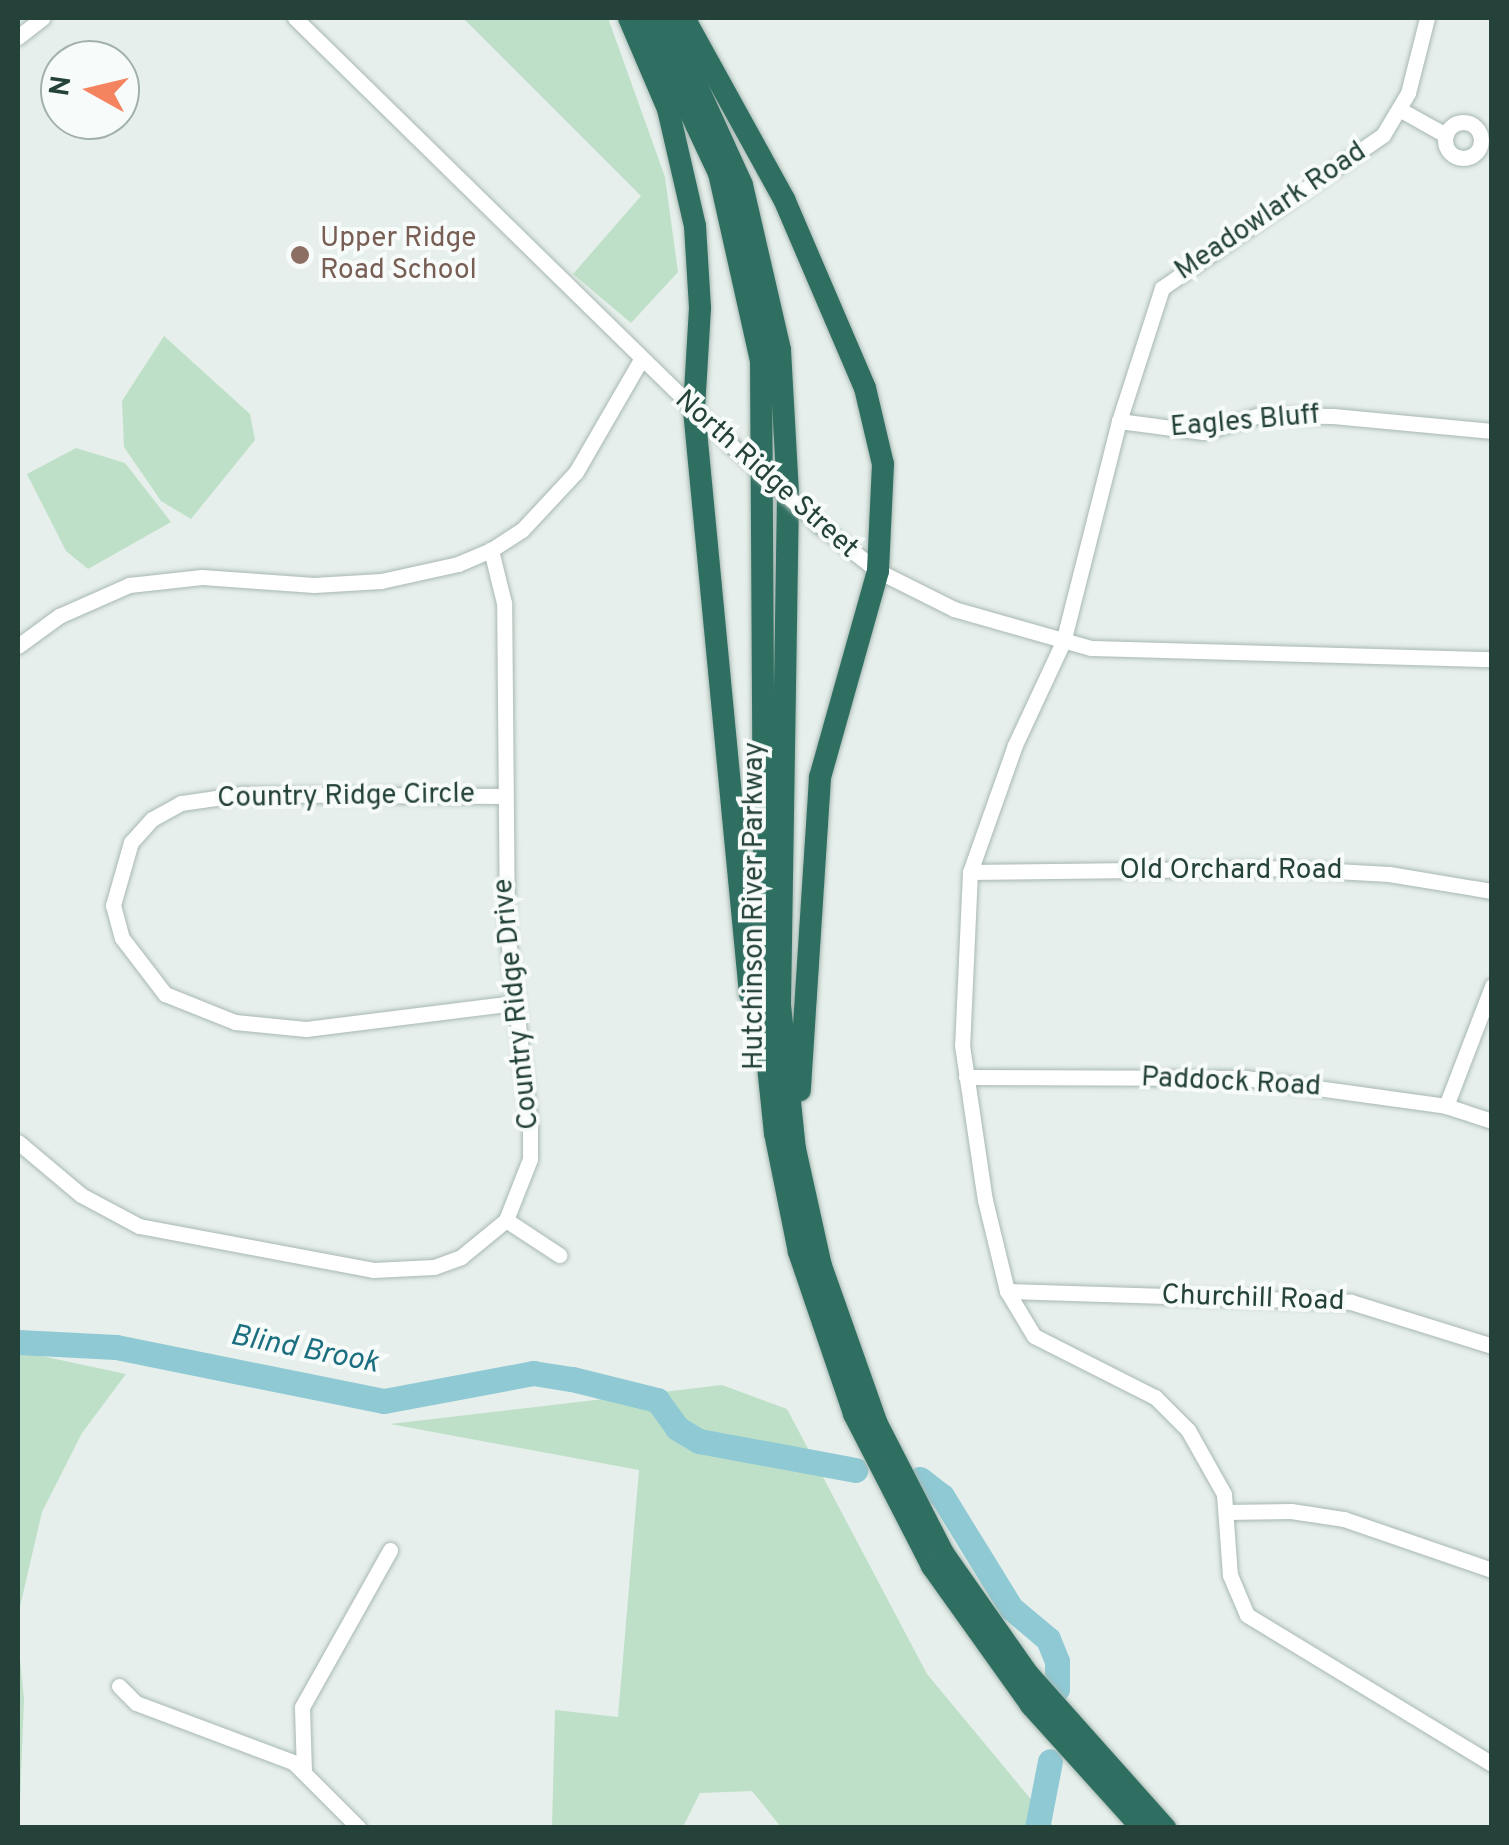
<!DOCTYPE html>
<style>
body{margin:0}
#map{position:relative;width:1509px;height:1845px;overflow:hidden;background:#e6efeb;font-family:Overpass,sans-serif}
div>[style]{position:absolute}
.green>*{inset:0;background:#bfe0c8}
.river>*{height:25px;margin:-12.5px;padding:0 12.5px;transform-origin:12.5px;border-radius:12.5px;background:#8ec9d4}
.roads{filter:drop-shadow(0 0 2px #a8b8b2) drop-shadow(0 0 2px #a8b8b2)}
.minor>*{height:15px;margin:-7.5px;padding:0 7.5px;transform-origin:7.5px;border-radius:7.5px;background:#fff}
.minor>.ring{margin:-7.5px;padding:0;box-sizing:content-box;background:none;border:15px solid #fff;border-radius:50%}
.highway>*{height:22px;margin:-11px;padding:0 11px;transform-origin:11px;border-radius:11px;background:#2f6f62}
.bridges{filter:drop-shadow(0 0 2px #a8b8b2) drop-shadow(0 0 2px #a8b8b2)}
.minor-bridge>*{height:15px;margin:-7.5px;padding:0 7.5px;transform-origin:7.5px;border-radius:7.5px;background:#fff}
.dots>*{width:28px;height:28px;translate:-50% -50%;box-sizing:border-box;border:5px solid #f7fbf9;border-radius:50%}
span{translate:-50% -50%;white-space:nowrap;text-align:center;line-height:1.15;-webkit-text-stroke:8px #f7fbf9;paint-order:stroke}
.street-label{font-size:28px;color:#24423a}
.education-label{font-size:28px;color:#785e54}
.left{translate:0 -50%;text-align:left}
.water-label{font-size:30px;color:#1c6f80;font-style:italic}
.frame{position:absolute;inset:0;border:20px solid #24423a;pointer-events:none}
.north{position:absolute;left:40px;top:40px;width:100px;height:100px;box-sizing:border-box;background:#f7fbf9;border:2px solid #a3b1ad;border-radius:50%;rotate:278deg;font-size:28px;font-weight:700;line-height:40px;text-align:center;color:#24423a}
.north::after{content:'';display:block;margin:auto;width:35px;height:45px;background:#f4845f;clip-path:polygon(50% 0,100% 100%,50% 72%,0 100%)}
</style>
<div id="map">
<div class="green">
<i style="clip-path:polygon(463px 18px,608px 18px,665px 177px,678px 272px,631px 323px,573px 274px,641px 196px)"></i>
<i style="clip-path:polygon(164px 336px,250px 414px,255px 440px,191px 519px,161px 501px,124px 447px,122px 401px)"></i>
<i style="clip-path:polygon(76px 448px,125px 463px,171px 522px,88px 569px,66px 551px,27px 474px)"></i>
<i style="clip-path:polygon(18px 1351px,126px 1374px,82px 1433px,42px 1512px,18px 1615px)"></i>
<i style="clip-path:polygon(722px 1385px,787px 1409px,927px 1674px,1054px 1827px,781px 1827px,752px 1791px,700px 1793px,683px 1827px,552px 1827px,555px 1710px,618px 1717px,639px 1470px,390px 1424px)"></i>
<i style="clip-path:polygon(18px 1639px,24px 1699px,19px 1828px,18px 1827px)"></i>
</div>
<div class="river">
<i style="left:18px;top:1342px;width:98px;rotate:2.9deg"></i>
<i style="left:116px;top:1347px;width:273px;rotate:11.4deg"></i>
<i style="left:384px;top:1401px;width:152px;rotate:-10.6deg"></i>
<i style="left:533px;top:1373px;width:39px;rotate:9deg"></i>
<i style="left:572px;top:1379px;width:88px;rotate:13.9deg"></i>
<i style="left:657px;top:1400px;width:34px;rotate:54deg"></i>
<i style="left:677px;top:1428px;width:26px;rotate:31deg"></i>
<i style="left:699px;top:1441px;width:159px;rotate:10.5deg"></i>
<i style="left:920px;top:1479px;width:28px;rotate:38deg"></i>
<i style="left:942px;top:1496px;width:132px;rotate:58.4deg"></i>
<i style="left:1011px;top:1608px;width:48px;rotate:40deg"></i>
<i style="left:1048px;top:1639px;width:24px;rotate:68deg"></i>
<i style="left:1057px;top:1661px;width:28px;rotate:90deg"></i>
<i style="left:1037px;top:1828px;width:68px;rotate:-79deg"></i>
</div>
<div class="roads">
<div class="minor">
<i style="left:295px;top:18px;width:612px;rotate:44.4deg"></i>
<i style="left:1427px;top:18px;width:77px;rotate:104.2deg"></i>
<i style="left:1408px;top:93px;width:49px;rotate:120.8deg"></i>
<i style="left:1383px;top:135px;width:269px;rotate:145.3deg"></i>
<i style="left:1162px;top:288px;width:140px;rotate:107.9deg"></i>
<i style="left:1119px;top:421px;width:228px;rotate:104.2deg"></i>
<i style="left:1063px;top:642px;width:114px;rotate:115deg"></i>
<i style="left:1015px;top:745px;width:135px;rotate:109.5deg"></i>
<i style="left:970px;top:872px;width:173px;rotate:92.6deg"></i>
<i style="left:962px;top:1045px;width:157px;rotate:81.6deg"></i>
<i style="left:985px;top:1200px;width:94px;rotate:76.4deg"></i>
<i style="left:1007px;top:1291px;width:52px;rotate:59deg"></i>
<i style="left:1034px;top:1336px;width:136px;rotate:26.8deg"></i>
<i style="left:1155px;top:1397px;width:47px;rotate:45deg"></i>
<i style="left:1188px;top:1430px;width:73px;rotate:60.6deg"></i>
<i style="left:1224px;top:1494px;width:81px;rotate:85.8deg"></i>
<i style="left:1230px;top:1575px;width:43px;rotate:67deg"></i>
<i style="left:1247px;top:1615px;width:287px;rotate:31.3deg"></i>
<i style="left:18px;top:37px;width:31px;rotate:-38deg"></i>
<i style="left:1399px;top:109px;width:49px;rotate:29.2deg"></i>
<i class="ring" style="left:1445px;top:122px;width:21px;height:21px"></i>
<i style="left:1119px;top:421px;width:85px;rotate:7.5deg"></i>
<i style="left:1203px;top:432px;width:59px;rotate:-16.6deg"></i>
<i style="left:1260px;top:415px;width:73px;rotate:0.8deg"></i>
<i style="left:1333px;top:416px;width:160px;rotate:5.4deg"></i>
<i style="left:819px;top:525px;width:75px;rotate:37.9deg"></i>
<i style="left:878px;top:571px;width:85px;rotate:26.6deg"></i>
<i style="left:954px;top:609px;width:142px;rotate:15.9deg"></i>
<i style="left:1091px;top:648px;width:401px;rotate:1.6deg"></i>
<i style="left:18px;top:646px;width:51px;rotate:-36.2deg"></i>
<i style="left:59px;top:616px;width:77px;rotate:-23.9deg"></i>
<i style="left:129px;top:585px;width:73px;rotate:-6.3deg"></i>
<i style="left:202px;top:577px;width:112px;rotate:4.1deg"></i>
<i style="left:314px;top:585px;width:67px;rotate:-3.4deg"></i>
<i style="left:381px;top:581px;width:79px;rotate:-12.4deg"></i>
<i style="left:458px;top:564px;width:36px;rotate:-23deg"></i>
<i style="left:491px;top:550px;width:37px;rotate:-33deg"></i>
<i style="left:522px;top:530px;width:79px;rotate:-47deg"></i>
<i style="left:576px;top:472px;width:128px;rotate:-60deg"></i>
<i style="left:503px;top:796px;width:260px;rotate:-179.6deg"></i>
<i style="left:243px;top:794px;width:63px;rotate:171.7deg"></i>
<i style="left:181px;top:803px;width:33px;rotate:151deg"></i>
<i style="left:152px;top:819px;width:31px;rotate:132deg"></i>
<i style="left:131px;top:842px;width:66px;rotate:105.9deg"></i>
<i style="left:113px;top:905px;width:34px;rotate:75deg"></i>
<i style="left:122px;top:938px;width:71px;rotate:52.5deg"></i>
<i style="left:165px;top:994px;width:75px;rotate:21.8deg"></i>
<i style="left:235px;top:1022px;width:71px;rotate:5.6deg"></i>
<i style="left:306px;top:1029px;width:210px;rotate:-7.1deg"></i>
<i style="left:970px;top:872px;width:312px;rotate:-0.7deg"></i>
<i style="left:1282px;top:868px;width:107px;rotate:3.2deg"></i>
<i style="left:1389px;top:874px;width:104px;rotate:9.4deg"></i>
<i style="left:966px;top:1077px;width:279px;rotate:0.2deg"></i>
<i style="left:1245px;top:1078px;width:203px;rotate:7.9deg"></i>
<i style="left:1446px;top:1106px;width:48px;rotate:18.1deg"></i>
<i style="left:1446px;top:1106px;width:129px;rotate:-69deg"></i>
<i style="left:18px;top:1142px;width:82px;rotate:40.1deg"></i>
<i style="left:81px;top:1195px;width:66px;rotate:28.1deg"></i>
<i style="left:139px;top:1226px;width:238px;rotate:10.6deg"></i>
<i style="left:373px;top:1270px;width:61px;rotate:-2.8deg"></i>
<i style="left:434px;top:1267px;width:29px;rotate:-20deg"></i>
<i style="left:461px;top:1257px;width:58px;rotate:-39.4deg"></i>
<i style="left:506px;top:1220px;width:66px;rotate:-68.5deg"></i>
<i style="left:530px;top:1159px;width:33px;rotate:-90deg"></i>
<i style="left:530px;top:1126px;width:197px;rotate:-96.7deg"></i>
<i style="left:507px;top:930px;width:327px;rotate:-90.5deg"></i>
<i style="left:504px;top:603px;width:55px;rotate:-103.8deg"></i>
<i style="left:506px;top:1220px;width:64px;rotate:33.4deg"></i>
<i style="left:1007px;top:1291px;width:344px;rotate:1.8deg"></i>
<i style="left:1351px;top:1302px;width:148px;rotate:17.3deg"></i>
<i style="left:1226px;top:1512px;width:65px;rotate:-0.9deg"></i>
<i style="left:1291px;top:1511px;width:54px;rotate:8.6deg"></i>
<i style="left:1344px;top:1519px;width:157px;rotate:19deg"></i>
<i style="left:119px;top:1686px;width:24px;rotate:45deg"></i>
<i style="left:136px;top:1703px;width:168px;rotate:20.6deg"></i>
<i style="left:293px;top:1762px;width:93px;rotate:45deg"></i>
<i style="left:304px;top:1772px;width:65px;rotate:-91.8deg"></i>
<i style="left:302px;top:1707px;width:180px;rotate:-60.7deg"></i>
</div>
<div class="highway">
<i style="left:629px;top:18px;width:99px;rotate:66.8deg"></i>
<i style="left:668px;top:109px;width:120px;rotate:77deg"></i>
<i style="left:695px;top:226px;width:82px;rotate:86.5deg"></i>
<i style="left:700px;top:308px;width:102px;rotate:93.4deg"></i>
<i style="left:694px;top:410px;width:587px;rotate:84.52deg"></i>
<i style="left:646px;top:18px;width:171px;rotate:64.8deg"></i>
<i style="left:719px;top:173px;width:193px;rotate:77.4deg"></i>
<i style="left:761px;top:361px;width:676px;rotate:89.66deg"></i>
<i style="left:765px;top:1037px;width:97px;rotate:84.1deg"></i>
<i style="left:775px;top:1133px;width:121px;rotate:78.6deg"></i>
<i style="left:799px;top:1252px;width:171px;rotate:71.2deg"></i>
<i style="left:854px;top:1414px;width:171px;rotate:62.8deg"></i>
<i style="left:932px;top:1566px;width:171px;rotate:54.5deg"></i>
<i style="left:1031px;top:1705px;width:166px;rotate:47.9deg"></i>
<i style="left:666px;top:18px;width:183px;rotate:65.5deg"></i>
<i style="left:742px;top:185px;width:169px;rotate:77deg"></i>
<i style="left:780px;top:350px;width:145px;rotate:86.8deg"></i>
<i style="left:788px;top:495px;width:510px;rotate:90.9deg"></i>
<i style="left:780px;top:1005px;width:145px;rotate:84.1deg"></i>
<i style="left:795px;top:1149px;width:120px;rotate:77.5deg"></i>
<i style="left:821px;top:1266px;width:168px;rotate:70.5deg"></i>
<i style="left:877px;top:1424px;width:145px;rotate:62.9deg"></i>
<i style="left:943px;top:1553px;width:146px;rotate:55deg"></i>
<i style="left:1027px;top:1673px;width:208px;rotate:48.3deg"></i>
<i style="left:684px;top:18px;width:207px;rotate:61.1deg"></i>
<i style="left:784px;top:199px;width:206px;rotate:66.8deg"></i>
<i style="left:865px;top:388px;width:78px;rotate:76.7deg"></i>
<i style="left:883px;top:464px;width:107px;rotate:92.7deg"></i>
<i style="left:878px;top:571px;width:215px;rotate:105.7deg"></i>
<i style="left:820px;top:778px;width:313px;rotate:93.7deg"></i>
</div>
</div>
<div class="bridges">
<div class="minor-bridge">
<i style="left:732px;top:446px;width:118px;rotate:42.2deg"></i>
</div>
</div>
<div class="dots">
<i style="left:300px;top:255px;background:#8d6e63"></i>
</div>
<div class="street-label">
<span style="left:1271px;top:212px;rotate:-34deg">Meadowlark Road</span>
<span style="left:1245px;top:422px;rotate:-5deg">Eagles Bluff</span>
<span style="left:766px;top:475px;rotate:42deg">North Ridge Street</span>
<span style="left:346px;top:797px;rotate:-1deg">Country Ridge Circle</span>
<span style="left:1231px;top:871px">Old Orchard Road</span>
<span style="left:755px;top:906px;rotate:-90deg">Hutchinson River Parkway</span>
<span style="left:517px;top:1004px;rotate:-96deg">Country Ridge Drive</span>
<span style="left:1231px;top:1083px;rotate:3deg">Paddock Road</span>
<span style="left:1253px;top:1299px;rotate:2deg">Churchill Road</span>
</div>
<div class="education-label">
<span class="left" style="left:320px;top:255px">Upper Ridge<br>Road School</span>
</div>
<div class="water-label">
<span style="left:304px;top:1351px;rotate:11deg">Blind Brook</span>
</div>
<div class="frame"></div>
<div class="north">N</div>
</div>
